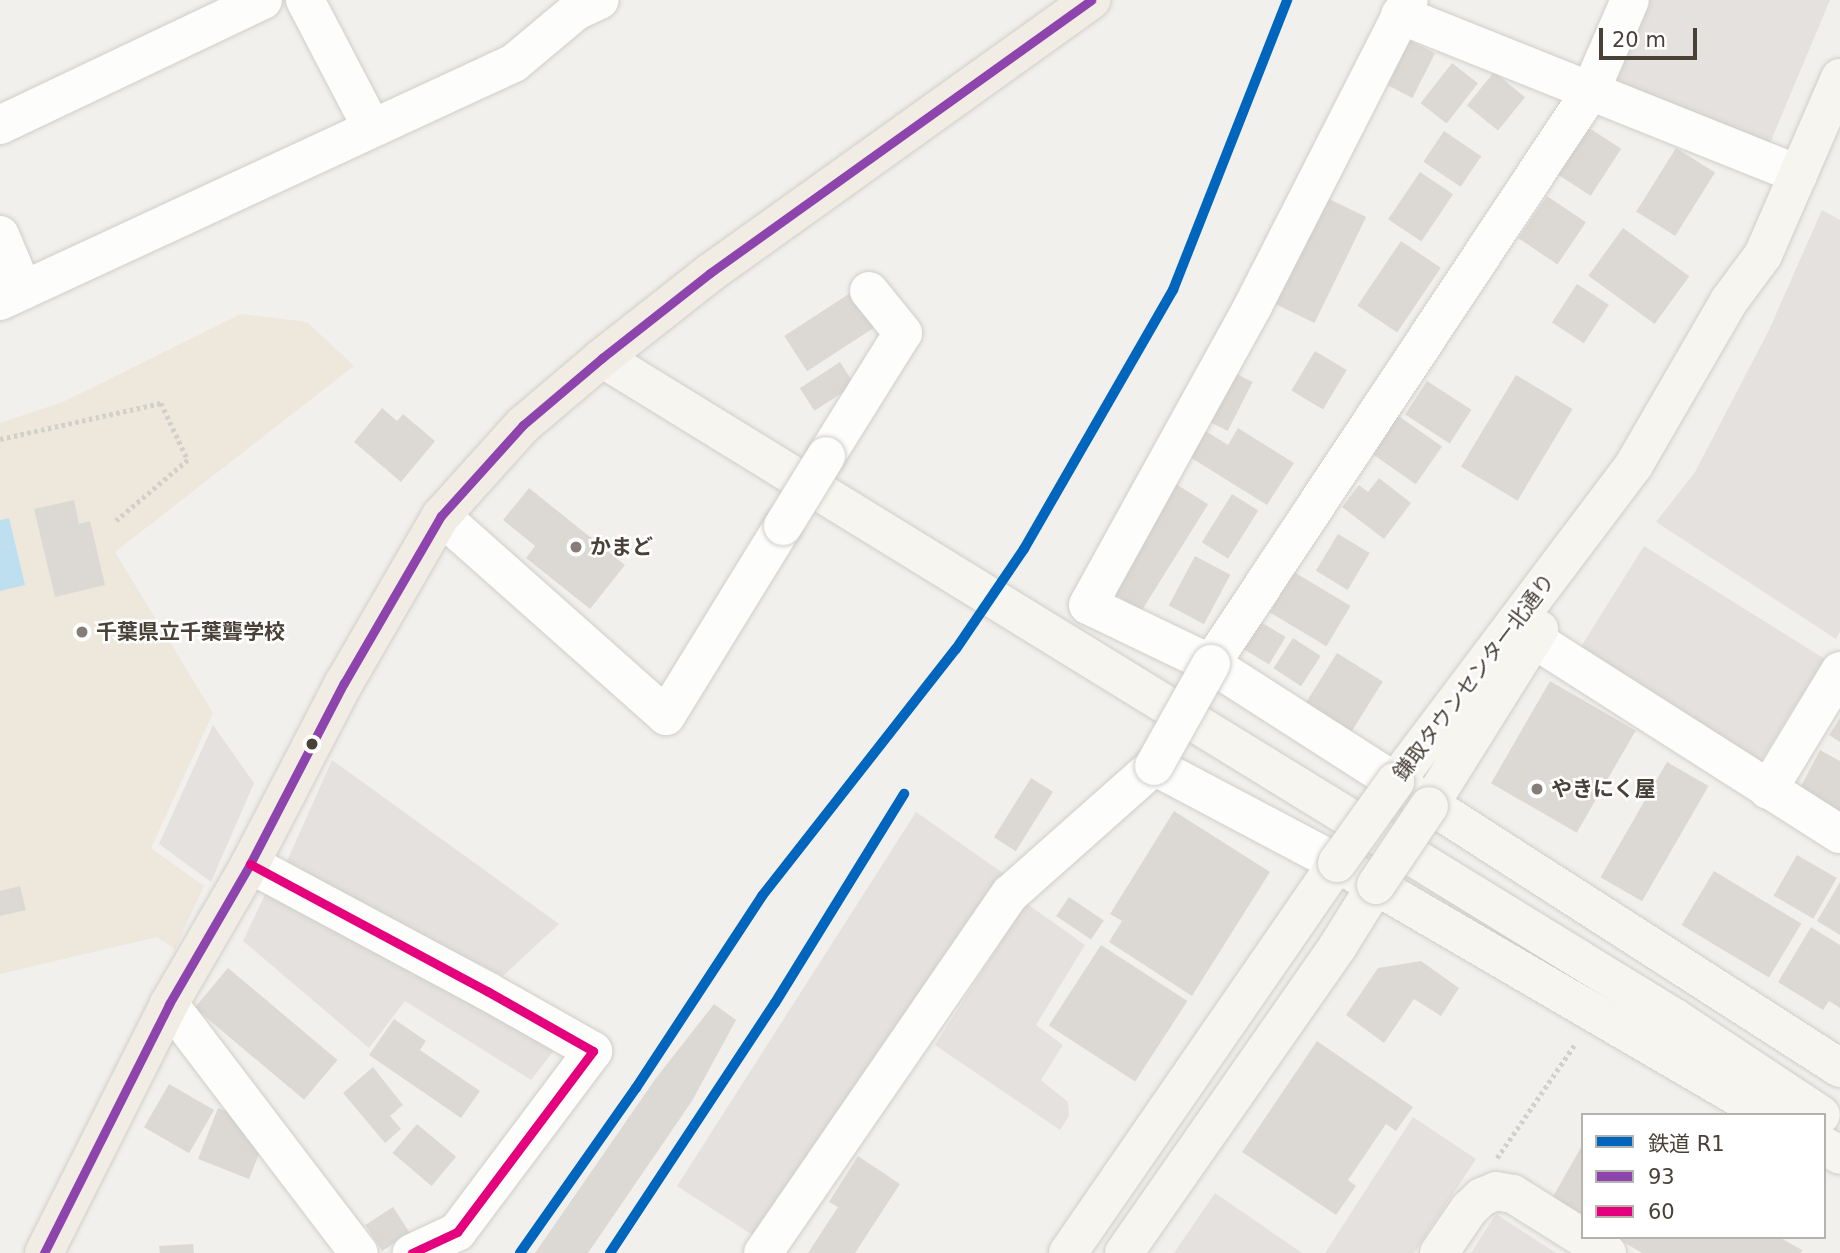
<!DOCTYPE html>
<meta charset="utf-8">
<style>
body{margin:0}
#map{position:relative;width:1840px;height:1253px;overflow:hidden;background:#f2f0ed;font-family:"DejaVu Sans","Noto Sans JP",sans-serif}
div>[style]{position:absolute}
.education>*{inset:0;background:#ede7dc}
.parking>*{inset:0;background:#e4e1de;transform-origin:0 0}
.water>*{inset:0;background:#bddff0}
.building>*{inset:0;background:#dcd9d5;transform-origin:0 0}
.path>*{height:4.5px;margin-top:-2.25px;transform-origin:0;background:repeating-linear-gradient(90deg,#d2d0cb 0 3.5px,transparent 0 7px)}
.roads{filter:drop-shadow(0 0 2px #d0ceca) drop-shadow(0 0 2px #d0ceca)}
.street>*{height:38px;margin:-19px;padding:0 19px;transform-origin:19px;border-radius:19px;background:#fdfdfc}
.secondary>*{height:38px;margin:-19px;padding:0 19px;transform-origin:19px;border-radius:19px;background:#f7f5f0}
.primary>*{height:38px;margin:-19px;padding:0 19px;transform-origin:19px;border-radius:19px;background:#f2ede4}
.bridges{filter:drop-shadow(0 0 2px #d0ceca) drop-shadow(0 0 2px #d0ceca)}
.street-bridge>*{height:38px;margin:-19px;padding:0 19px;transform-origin:19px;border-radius:19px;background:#fdfdfc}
.secondary-bridge>*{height:38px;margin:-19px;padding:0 19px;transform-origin:19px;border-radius:19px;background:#f7f5f0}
.bus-1>*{height:9px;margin:-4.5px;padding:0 4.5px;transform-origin:4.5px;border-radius:4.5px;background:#8e44ad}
.bus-2>*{height:9px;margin:-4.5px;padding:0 4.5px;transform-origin:4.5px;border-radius:4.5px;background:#e5007d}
.rail-1>*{height:10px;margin:-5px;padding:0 5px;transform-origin:5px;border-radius:5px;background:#0065bd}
.dots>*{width:19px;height:19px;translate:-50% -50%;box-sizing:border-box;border:4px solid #fff;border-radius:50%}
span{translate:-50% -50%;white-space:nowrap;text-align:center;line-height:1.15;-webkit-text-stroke:5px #fff;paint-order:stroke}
.poi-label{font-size:21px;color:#494138;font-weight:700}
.left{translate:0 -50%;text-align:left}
.street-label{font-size:21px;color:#494138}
.legend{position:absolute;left:1581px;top:1113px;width:245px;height:126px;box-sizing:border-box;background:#fff;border:2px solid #b6b3af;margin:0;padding:9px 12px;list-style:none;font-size:21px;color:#494138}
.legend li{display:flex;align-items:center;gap:14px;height:35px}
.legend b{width:35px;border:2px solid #b6b3af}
.scale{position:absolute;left:1599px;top:28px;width:98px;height:32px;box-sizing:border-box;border:4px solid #494138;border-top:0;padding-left:9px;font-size:21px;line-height:24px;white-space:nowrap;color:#494138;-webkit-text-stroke:5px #fff;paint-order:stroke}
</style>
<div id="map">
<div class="education">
<i style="clip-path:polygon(241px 314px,307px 322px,354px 366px,115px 552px,213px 713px,151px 848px,204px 886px,175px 949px,157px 937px,0 974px,0 423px,63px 402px)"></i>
</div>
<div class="parking">
<i style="clip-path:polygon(1648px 0,1830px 0,1770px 143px,1619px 83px,1615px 76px)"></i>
<i style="clip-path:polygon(1822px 210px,1840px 220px,1840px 632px,1836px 639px,1656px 522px,1695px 472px,1769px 330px)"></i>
<i style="left:1644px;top:546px;width:213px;height:126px;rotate:32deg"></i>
<i style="clip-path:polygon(213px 725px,254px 783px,211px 882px,159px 844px)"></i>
<i style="clip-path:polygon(332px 760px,559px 924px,503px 976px,284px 868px)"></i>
<i style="clip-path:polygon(916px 812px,1007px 876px,754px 1236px,677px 1186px)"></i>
<i style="clip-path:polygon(271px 882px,566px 1035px,531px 1080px,405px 1001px,369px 1048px,243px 941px)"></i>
<i style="clip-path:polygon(1026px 903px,1085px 945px,1036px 1025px,1063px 1045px,1041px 1080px,1068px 1102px,1069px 1116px,1060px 1130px,935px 1045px)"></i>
<i style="clip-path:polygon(1413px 1117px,1476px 1159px,1414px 1253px,1325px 1253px)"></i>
<i style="clip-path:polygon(1215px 1193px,1302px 1253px,1174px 1253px)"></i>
<i style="clip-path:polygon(1496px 1214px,1556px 1253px,1471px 1253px)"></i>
</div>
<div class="water">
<i style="clip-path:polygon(9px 518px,25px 585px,0 591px,0 520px)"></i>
</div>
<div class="building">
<i style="left:1403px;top:37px;width:36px;height:50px;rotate:27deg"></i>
<i style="left:1452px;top:63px;width:33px;height:51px;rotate:38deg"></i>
<i style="left:1494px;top:72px;width:40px;height:43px;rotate:39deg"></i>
<i style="left:1586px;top:126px;width:42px;height:56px;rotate:33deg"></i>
<i style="left:1444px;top:131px;width:45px;height:37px;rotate:34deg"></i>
<i style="left:1676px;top:148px;width:46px;height:75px;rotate:32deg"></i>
<i style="left:1420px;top:172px;width:40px;height:57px;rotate:34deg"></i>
<i style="left:1323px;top:196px;width:48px;height:118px;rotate:26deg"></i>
<i style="left:1547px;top:196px;width:47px;height:51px;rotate:34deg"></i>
<i style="left:1623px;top:228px;width:82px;height:59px;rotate:36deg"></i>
<i style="left:1401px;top:241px;width:48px;height:78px;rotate:34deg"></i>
<i style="left:1577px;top:284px;width:38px;height:46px;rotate:33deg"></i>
<i style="left:858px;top:288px;width:42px;height:88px;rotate:57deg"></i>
<i style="left:1315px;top:351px;width:37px;height:46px;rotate:31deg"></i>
<i style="left:840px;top:362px;width:27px;height:48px;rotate:57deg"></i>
<i style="left:1233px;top:372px;width:22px;height:55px;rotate:27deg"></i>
<i style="left:1516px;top:375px;width:66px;height:107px;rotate:31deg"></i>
<i style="left:1427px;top:381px;width:53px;height:40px;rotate:33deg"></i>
<i style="clip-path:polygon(382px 408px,397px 421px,403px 414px,435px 441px,401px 482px,354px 442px)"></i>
<i style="left:1397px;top:415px;width:55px;height:46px;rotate:35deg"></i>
<i style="clip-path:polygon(1201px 428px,1228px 445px,1238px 428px,1294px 463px,1267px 505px,1185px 454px)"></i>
<i style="clip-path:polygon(1379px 478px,1411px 503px,1384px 539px,1342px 507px,1359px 485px,1368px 492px)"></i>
<i style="left:1176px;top:484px;width:38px;height:126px;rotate:32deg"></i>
<i style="clip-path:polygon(529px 488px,625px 565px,590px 609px,526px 558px,535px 546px,503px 520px)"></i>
<i style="left:1232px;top:494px;width:31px;height:57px;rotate:32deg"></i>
<i style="clip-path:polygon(74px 500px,79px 524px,90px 521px,105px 585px,55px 597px,34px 509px)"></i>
<i style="left:1338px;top:534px;width:37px;height:43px;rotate:31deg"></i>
<i style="left:1195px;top:556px;width:40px;height:56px;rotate:28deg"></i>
<i style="left:1294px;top:572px;width:66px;height:47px;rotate:31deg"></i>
<i style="left:1259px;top:621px;width:31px;height:32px;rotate:31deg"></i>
<i style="left:1293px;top:638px;width:33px;height:36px;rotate:33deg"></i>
<i style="left:1337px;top:653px;width:54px;height:62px;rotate:32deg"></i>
<i style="left:1550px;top:681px;width:99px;height:118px;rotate:30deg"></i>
<i style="clip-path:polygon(1840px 718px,1840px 742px,1829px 735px)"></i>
<i style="clip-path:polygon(1820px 750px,1840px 761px,1840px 813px,1799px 790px)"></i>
<i style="left:1667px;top:762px;width:48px;height:133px;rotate:30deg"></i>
<i style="left:1031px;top:778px;width:26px;height:70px;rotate:32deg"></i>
<i style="clip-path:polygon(1174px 811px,1270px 872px,1192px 996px,1109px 942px,1122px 921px,1110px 914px)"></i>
<i style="left:1797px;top:855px;width:46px;height:47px;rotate:30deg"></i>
<i style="left:1714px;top:871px;width:102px;height:63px;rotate:31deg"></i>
<i style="clip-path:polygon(1840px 882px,1840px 935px,1817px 921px)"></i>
<i style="clip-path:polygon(20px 886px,26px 910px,0 916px,0 891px)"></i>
<i style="left:1069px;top:897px;width:42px;height:23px;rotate:34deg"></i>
<i style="clip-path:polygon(1811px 927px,1840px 945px,1840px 1008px,1829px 1001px,1823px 1010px,1778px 982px)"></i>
<i style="left:1101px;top:945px;width:103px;height:96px;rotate:33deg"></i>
<i style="clip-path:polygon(1421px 961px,1459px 988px,1441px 1016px,1414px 999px,1384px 1043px,1346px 1015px,1378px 968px)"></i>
<i style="left:228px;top:968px;width:143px;height:52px;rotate:40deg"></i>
<i style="clip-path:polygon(714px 1004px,736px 1020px,692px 1101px,588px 1253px,535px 1253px,656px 1078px)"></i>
<i style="clip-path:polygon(394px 1019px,426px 1041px,420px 1050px,480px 1091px,461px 1118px,369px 1055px)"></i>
<i style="clip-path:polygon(1317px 1041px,1413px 1107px,1396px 1131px,1386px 1124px,1348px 1180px,1356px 1186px,1336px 1215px,1242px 1152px)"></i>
<i style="clip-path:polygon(373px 1067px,403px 1105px,390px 1116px,401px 1129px,385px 1143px,343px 1093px)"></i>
<i style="left:169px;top:1084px;width:52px;height:50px;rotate:30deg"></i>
<i style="clip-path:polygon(218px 1108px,242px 1117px,248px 1131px,245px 1138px,263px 1144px,249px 1179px,198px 1159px)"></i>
<i style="left:417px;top:1124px;width:51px;height:38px;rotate:40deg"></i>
<i style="clip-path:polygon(1583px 1144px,1583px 1219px,1551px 1200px)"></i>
<i style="clip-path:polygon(858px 1156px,900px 1184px,855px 1253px,808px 1253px,838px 1207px,829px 1202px)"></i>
<i style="left:393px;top:1207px;width:31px;height:33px;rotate:57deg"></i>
<i style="clip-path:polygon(1615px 1237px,1779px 1237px,1802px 1250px,1801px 1253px,1642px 1253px)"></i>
<i style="clip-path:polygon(193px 1244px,194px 1253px,160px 1253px,159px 1246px)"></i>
</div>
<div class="path">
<i style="left:0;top:439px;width:165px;rotate:-12.6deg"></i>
<i style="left:161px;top:403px;width:63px;rotate:64.7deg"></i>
<i style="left:188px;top:460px;width:94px;rotate:139.7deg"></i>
<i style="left:1497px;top:1158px;width:138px;rotate:-55.6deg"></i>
</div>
<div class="roads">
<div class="street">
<i style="left:305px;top:0;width:144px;rotate:62.4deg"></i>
<i style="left:1400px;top:15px;width:429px;rotate:21.8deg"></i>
<i style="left:0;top:125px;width:291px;rotate:-25.4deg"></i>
<i style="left:0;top:235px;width:60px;rotate:67.3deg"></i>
<i style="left:0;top:301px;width:566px;rotate:-24.85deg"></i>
<i style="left:514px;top:63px;width:81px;rotate:-40deg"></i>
<i style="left:576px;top:11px;width:26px;rotate:-25deg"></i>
<i style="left:826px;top:456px;width:145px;rotate:-58deg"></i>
<i style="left:903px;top:333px;width:54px;rotate:-129deg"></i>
<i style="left:441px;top:516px;width:301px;rotate:41.6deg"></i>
<i style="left:666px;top:716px;width:223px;rotate:-58.4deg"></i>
<i style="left:1532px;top:638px;width:365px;rotate:32.5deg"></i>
<i style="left:1211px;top:664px;width:686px;rotate:-56.47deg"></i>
<i style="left:1590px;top:92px;width:100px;rotate:-66.5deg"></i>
<i style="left:1395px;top:782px;width:219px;rotate:-147.3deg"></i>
<i style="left:1211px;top:664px;width:136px;rotate:-154.4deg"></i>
<i style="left:1088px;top:605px;width:342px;rotate:-61.1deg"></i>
<i style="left:1253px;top:306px;width:343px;rotate:-63deg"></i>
<i style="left:1768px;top:790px;width:139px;rotate:-58.8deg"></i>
<i style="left:250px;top:864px;width:269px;rotate:28.2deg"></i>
<i style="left:487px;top:991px;width:122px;rotate:29.5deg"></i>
<i style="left:593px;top:1051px;width:226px;rotate:126.9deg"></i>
<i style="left:457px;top:1232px;width:50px;rotate:155deg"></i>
<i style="left:169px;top:1004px;width:313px;rotate:52.7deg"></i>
<i style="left:763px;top:1253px;width:436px;rotate:-55.5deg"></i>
<i style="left:1010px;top:894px;width:193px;rotate:-41.6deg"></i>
<i style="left:1154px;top:766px;width:207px;rotate:27.9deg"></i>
</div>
<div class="secondary">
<i style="left:1840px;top:78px;width:193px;rotate:113.5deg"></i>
<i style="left:1763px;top:255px;width:57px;rotate:126.5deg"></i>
<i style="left:1729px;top:301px;width:190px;rotate:120.1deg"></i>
<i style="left:1634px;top:465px;width:397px;rotate:127deg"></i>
<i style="left:1395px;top:782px;width:529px;rotate:32.73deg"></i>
<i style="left:602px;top:358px;width:1260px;rotate:31.6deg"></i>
<i style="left:1675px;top:1018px;width:175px;rotate:33.6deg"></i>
<i style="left:1429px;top:806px;width:208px;rotate:-58deg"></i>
<i style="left:1824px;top:1146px;width:18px;rotate:29deg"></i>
<i style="left:1068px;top:1253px;width:474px;rotate:-55.4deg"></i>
<i style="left:1337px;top:863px;width:500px;rotate:30.26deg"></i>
<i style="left:1124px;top:1253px;width:374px;rotate:-55.1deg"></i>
<i style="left:1338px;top:946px;width:72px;rotate:-58.1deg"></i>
<i style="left:1439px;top:1253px;width:53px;rotate:-55.7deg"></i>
<i style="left:1469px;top:1209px;width:18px;rotate:-43deg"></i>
<i style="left:1482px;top:1197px;width:15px;rotate:-23deg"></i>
<i style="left:1496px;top:1191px;width:17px;rotate:10deg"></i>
<i style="left:1513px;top:1194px;width:111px;rotate:32.1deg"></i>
</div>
<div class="primary">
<i style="left:44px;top:1253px;width:279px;rotate:-63.3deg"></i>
<i style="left:169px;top:1004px;width:162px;rotate:-59.9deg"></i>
<i style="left:250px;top:864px;width:204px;rotate:-62.6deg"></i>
<i style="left:344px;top:683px;width:193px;rotate:-59.9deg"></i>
<i style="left:441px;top:516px;width:122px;rotate:-48deg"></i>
<i style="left:523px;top:425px;width:104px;rotate:-40.3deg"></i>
<i style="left:602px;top:358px;width:137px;rotate:-38.2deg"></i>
<i style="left:710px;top:273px;width:469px;rotate:-35.6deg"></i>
</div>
</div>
<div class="bridges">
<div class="street-bridge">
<i style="left:783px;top:526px;width:82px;rotate:-58.4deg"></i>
<i style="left:1154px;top:766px;width:117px;rotate:-60.8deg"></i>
</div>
<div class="secondary-bridge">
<i style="left:1337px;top:863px;width:100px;rotate:-54.4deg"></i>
<i style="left:1376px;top:885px;width:95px;rotate:-56.1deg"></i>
</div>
</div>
<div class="bus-1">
<i style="left:44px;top:1253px;width:279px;rotate:-63.3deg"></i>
<i style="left:169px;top:1004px;width:162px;rotate:-59.9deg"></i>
<i style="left:250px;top:864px;width:204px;rotate:-62.6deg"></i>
<i style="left:344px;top:683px;width:193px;rotate:-59.9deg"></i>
<i style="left:441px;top:516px;width:122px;rotate:-48deg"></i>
<i style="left:523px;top:425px;width:104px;rotate:-40.3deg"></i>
<i style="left:602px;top:358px;width:137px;rotate:-38.2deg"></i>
<i style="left:710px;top:273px;width:469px;rotate:-35.6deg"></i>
</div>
<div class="bus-2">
<i style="left:250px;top:864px;width:269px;rotate:28.2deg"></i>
<i style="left:487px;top:991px;width:122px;rotate:29.5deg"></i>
<i style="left:593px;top:1051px;width:226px;rotate:126.9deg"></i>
<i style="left:457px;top:1232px;width:50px;rotate:155deg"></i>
</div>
<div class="rail-1">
<i style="left:520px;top:1253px;width:202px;rotate:-54.9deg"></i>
<i style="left:636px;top:1088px;width:230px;rotate:-56.7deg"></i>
<i style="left:762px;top:896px;width:314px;rotate:-51.9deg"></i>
<i style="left:956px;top:649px;width:121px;rotate:-55.8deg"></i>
<i style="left:1024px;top:549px;width:299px;rotate:-60.1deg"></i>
<i style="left:1173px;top:290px;width:312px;rotate:-68.5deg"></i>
<i style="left:610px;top:1253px;width:300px;rotate:-56.6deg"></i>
<i style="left:775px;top:1003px;width:246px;rotate:-58.3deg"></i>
</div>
<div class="dots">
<i style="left:576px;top:547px;background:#847e77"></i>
<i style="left:82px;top:632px;background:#847e77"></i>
<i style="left:312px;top:744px;background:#494138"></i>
<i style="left:1537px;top:789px;background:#847e77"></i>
</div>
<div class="poi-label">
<span class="left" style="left:590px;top:547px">かまど</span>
<span class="left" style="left:96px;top:632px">千葉県立千葉聾学校</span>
<span class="left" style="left:1551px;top:789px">やきにく屋</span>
</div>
<div class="street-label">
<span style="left:1474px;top:677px;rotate:-53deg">鎌取タウンセンター北通り</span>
</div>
<ul class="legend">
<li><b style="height:9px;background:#0065bd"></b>鉄道 R1</li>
<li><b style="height:9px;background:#8e44ad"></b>93</li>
<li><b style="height:9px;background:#e5007d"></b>60</li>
</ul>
<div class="scale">20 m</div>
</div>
